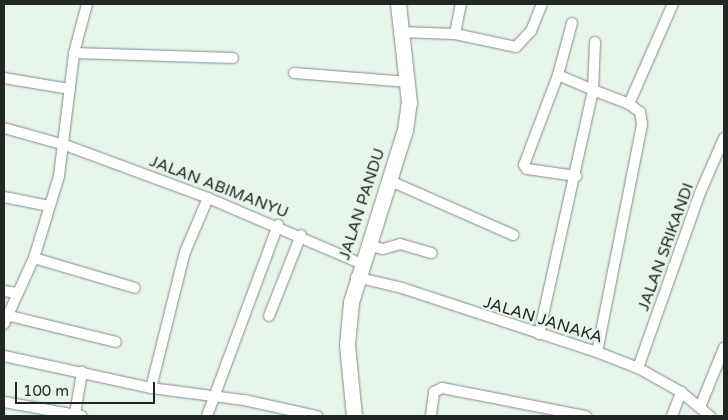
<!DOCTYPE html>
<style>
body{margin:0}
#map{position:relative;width:728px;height:420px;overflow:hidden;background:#e7f5ea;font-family:"Varela Round",sans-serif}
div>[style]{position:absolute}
.roads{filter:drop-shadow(0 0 1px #808d83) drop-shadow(0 0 1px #808d83)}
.street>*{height:10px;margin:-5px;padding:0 5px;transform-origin:5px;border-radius:5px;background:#fff}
.secondary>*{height:15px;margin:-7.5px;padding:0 7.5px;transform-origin:7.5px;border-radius:7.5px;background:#fff}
span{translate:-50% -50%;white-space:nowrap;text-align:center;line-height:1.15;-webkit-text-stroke:4.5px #e7f5ea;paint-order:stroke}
.street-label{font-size:16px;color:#212722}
.frame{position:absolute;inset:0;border:5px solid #212722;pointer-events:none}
.scale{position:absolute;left:15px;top:382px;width:140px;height:22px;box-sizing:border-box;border:2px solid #212722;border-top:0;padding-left:6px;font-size:15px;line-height:18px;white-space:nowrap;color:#212722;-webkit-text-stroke:4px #e7f5ea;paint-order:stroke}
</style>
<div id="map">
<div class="roads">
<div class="street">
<i style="left:572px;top:23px;width:54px;rotate:105.1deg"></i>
<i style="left:558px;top:75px;width:96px;rotate:110.7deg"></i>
<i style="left:524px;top:165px;width:5px;rotate:53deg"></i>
<i style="left:527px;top:169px;width:50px;rotate:8deg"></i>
<i style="left:399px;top:32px;width:56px;rotate:2deg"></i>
<i style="left:455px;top:34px;width:62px;rotate:12deg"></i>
<i style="left:516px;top:47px;width:22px;rotate:-47deg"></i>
<i style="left:531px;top:31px;width:29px;rotate:-68deg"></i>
<i style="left:455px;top:34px;width:31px;rotate:-79deg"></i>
<i style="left:74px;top:53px;width:159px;rotate:1.8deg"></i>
<i style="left:294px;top:73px;width:115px;rotate:4.5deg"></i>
<i style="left:558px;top:75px;width:38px;rotate:23deg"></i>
<i style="left:593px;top:90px;width:48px;rotate:-87.6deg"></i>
<i style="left:4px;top:78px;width:67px;rotate:9.5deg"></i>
<i style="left:4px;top:128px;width:63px;rotate:15.6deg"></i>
<i style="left:65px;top:145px;width:153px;rotate:20.3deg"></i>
<i style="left:208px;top:198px;width:165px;rotate:23.2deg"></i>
<i style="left:388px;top:180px;width:137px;rotate:23.7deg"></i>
<i style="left:4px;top:197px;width:46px;rotate:11.3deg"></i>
<i style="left:367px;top:245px;width:16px;rotate:14deg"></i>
<i style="left:383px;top:249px;width:18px;rotate:-16deg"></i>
<i style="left:400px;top:244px;width:33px;rotate:16deg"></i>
<i style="left:34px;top:258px;width:105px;rotate:16.5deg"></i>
<i style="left:356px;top:277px;width:47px;rotate:13.4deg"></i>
<i style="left:402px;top:288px;width:205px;rotate:18.2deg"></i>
<i style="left:597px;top:352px;width:44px;rotate:21.3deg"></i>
<i style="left:638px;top:368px;width:49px;rotate:29.2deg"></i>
<i style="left:681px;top:392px;width:38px;rotate:40deg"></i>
<i style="left:4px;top:291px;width:13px;rotate:9deg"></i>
<i style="left:6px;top:315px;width:113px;rotate:13.8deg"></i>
<i style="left:269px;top:316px;width:87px;rotate:-68.4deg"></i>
<i style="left:4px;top:324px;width:72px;rotate:-65.6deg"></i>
<i style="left:34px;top:258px;width:86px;rotate:-73deg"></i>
<i style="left:59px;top:176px;width:124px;rotate:-83deg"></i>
<i style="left:74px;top:53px;width:51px;rotate:-75.1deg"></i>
<i style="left:539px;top:334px;width:250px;rotate:-77.5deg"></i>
<i style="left:593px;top:90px;width:39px;rotate:21deg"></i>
<i style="left:597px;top:352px;width:232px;rotate:-78.8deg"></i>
<i style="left:642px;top:124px;width:12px;rotate:-99deg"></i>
<i style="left:640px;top:112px;width:14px;rotate:-144deg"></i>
<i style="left:629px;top:104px;width:109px;rotate:-66.3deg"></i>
<i style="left:4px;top:356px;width:150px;rotate:12.3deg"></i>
<i style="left:151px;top:388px;width:94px;rotate:7.4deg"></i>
<i style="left:244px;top:400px;width:75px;rotate:12.4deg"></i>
<i style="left:638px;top:368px;width:186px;rotate:-70.5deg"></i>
<i style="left:700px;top:193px;width:60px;rotate:-66.4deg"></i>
<i style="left:151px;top:388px;width:140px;rotate:-76deg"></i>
<i style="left:185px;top:252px;width:59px;rotate:-66.9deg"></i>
<i style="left:4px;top:402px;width:79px;rotate:10.2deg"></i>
<i style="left:700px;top:407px;width:64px;rotate:-67.9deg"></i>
<i style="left:75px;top:414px;width:43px;rotate:-80.5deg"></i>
<i style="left:207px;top:416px;width:204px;rotate:-69.6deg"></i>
<i style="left:431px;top:416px;width:24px;rotate:-83deg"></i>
<i style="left:434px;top:392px;width:9px;rotate:-27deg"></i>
<i style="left:442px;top:388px;width:147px;rotate:11deg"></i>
<i style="left:672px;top:416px;width:26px;rotate:-69deg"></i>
</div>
<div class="secondary">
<i style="left:354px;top:416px;width:71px;rotate:-95.6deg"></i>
<i style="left:347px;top:345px;width:43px;rotate:-84.7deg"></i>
<i style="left:351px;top:302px;width:180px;rotate:-72.6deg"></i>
<i style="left:405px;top:130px;width:28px;rotate:-82deg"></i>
<i style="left:409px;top:102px;width:99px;rotate:-96.4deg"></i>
</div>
</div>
<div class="street-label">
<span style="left:219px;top:187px;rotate:21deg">JALAN ABIMANYU</span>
<span style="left:362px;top:204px;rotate:-72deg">JALAN PANDU</span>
<span style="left:666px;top:247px;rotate:-70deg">JALAN SRIKANDI</span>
<span style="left:543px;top:320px;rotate:17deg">JALAN JANAKA</span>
</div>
<div class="frame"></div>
<div class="scale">100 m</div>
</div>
